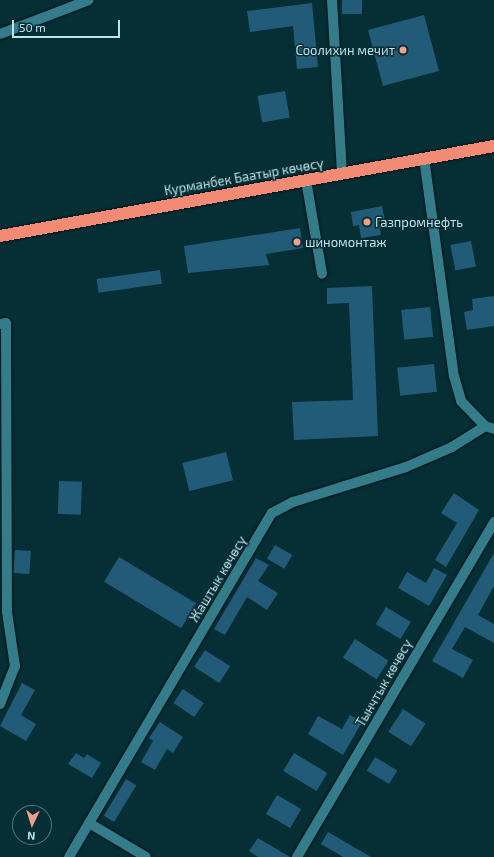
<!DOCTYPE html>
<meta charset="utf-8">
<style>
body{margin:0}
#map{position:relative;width:494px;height:857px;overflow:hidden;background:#052e35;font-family:"Exo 2",sans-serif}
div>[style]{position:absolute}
.building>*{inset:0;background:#215b77;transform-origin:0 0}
.roads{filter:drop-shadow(0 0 1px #011418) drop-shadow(0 0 1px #011418)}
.minor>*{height:10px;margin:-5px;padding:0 5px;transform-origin:5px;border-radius:5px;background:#347c8a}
.highway>*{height:12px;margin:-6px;padding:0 6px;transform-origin:6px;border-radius:6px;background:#f38a74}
.dots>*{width:11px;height:11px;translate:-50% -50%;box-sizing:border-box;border:2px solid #052e35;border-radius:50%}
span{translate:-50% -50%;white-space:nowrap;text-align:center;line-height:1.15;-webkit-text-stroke:3px #052e35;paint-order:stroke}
.poi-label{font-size:13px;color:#c0e2ea}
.right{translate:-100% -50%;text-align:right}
.left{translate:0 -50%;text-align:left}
.street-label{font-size:13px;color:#c0e2ea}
.north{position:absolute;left:12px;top:805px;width:40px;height:40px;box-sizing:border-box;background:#052e35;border:1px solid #50767d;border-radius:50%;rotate:184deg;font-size:11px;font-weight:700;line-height:16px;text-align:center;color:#c0e2ea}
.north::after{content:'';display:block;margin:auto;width:14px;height:18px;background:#f49d8b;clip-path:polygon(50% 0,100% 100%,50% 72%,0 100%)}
.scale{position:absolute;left:12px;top:20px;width:108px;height:18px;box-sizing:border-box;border:2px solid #c0e2ea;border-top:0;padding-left:5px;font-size:12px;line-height:14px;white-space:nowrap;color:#c0e2ea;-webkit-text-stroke:3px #052e35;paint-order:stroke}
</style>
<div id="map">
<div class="building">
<i style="left:342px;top:0;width:20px;height:14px"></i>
<i style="clip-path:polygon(312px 3px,318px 67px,297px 69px,293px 26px,250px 32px,247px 11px)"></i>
<i style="left:424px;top:15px;width:58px;height:58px;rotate:75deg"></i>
<i style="left:285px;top:91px;width:27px;height:28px;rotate:80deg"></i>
<i style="clip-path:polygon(382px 206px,385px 221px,379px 222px,381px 235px,361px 238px,359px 225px,353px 226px,351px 212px)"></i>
<i style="clip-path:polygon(300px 228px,303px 248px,266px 254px,269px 265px,188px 273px,184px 246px)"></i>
<i style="left:471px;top:241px;width:26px;height:21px;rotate:79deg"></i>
<i style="left:160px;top:270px;width:14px;height:64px;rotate:82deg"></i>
<i style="clip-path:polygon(372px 286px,378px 436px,294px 440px,292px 402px,353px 400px,349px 303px,327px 304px,327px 288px)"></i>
<i style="clip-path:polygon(494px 296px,494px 326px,467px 330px,464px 312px,473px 310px,472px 299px)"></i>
<i style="left:430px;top:307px;width:30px;height:29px;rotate:84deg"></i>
<i style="left:434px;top:364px;width:28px;height:37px;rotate:84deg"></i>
<i style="left:226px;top:452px;width:29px;height:45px;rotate:76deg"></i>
<i style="left:59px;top:481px;width:23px;height:33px;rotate:2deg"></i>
<i style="clip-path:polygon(454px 493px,479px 510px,446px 567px,435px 560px,457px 523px,441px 513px)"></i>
<i style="left:275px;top:545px;width:20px;height:16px;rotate:30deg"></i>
<i style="left:15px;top:550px;width:16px;height:23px;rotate:4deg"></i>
<i style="clip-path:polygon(494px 553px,494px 586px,478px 615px,494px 624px,494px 643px,465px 627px,452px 649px,473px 660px,463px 678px,432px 661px)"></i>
<i style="left:119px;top:557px;width:90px;height:29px;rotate:31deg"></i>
<i style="clip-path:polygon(256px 558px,269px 565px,258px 581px,278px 593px,267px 610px,247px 597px,225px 635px,214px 629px)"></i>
<i style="clip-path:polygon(434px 568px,447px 575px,429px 606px,398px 588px,407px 572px,426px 583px)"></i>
<i style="left:386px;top:607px;width:29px;height:20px;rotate:31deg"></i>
<i style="left:355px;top:639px;width:40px;height:22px;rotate:33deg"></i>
<i style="left:205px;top:650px;width:30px;height:20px;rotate:33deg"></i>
<i style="clip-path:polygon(22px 683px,35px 690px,21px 715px,36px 724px,26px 741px,0 726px)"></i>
<i style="left:183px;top:689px;width:25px;height:17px;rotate:34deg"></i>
<i style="left:403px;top:709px;width:27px;height:27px;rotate:33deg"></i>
<i style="clip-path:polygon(350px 715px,362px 722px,343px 755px,308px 734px,318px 716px,342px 729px)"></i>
<i style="clip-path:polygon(160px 722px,183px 737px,173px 753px,167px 749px,155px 770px,141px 762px,153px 741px,149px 738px)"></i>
<i style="clip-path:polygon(76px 753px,84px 758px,87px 754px,101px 763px,92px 778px,68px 764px)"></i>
<i style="left:294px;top:753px;width:39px;height:21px;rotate:31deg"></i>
<i style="left:375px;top:757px;width:26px;height:16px;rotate:31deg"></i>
<i style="left:126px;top:779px;width:12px;height:43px;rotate:31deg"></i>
<i style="left:277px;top:795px;width:28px;height:22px;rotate:30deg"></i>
<i style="clip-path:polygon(328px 832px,371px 857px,343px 857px,321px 844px)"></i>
<i style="clip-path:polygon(258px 838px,290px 857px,258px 857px,249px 851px)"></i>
</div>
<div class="roads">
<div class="minor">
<i style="left:332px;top:0;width:173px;rotate:86.7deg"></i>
<i style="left:0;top:34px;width:95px;rotate:-20.9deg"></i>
<i style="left:424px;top:158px;width:220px;rotate:82.2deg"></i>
<i style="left:454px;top:376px;width:26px;rotate:74deg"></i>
<i style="left:461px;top:401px;width:35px;rotate:46deg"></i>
<i style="left:485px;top:426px;width:9px;rotate:18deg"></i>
<i style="left:306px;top:180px;width:95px;rotate:80.3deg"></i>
<i style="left:0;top:324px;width:6px;rotate:-9deg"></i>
<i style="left:6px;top:323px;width:289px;rotate:89.8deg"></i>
<i style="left:7px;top:612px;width:55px;rotate:81.6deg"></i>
<i style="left:15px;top:666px;width:41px;rotate:111.5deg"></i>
<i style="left:89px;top:823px;width:66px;rotate:30.8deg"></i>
<i style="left:69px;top:857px;width:399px;rotate:-59.5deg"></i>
<i style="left:272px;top:513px;width:24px;rotate:-28deg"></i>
<i style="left:293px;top:502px;width:118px;rotate:-17.2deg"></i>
<i style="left:406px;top:467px;width:50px;rotate:-23.5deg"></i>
<i style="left:452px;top:447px;width:39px;rotate:-32deg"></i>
<i style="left:297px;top:857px;width:389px;rotate:-59.5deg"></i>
</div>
<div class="highway">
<i style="left:0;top:236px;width:502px;rotate:-10.33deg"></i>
</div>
</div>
<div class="dots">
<i style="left:403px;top:50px;background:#f49d8b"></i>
<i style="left:367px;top:222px;background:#f49d8b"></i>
<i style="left:297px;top:242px;background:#f49d8b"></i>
</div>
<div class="poi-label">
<span class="right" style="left:395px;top:50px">Соолихин мечит</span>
<span class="left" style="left:375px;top:222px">Газпромнефть</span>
<span class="left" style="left:305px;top:242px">шиномонтаж</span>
</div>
<div class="street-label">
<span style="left:244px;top:177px;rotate:-10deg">Курманбек Баатыр көчөсү</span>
<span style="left:218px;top:579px;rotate:-59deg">Жаштык көчөсү</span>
<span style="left:384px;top:683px;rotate:-60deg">Тынчтык көчөсү</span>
</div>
<div class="north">N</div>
<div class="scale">50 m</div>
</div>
